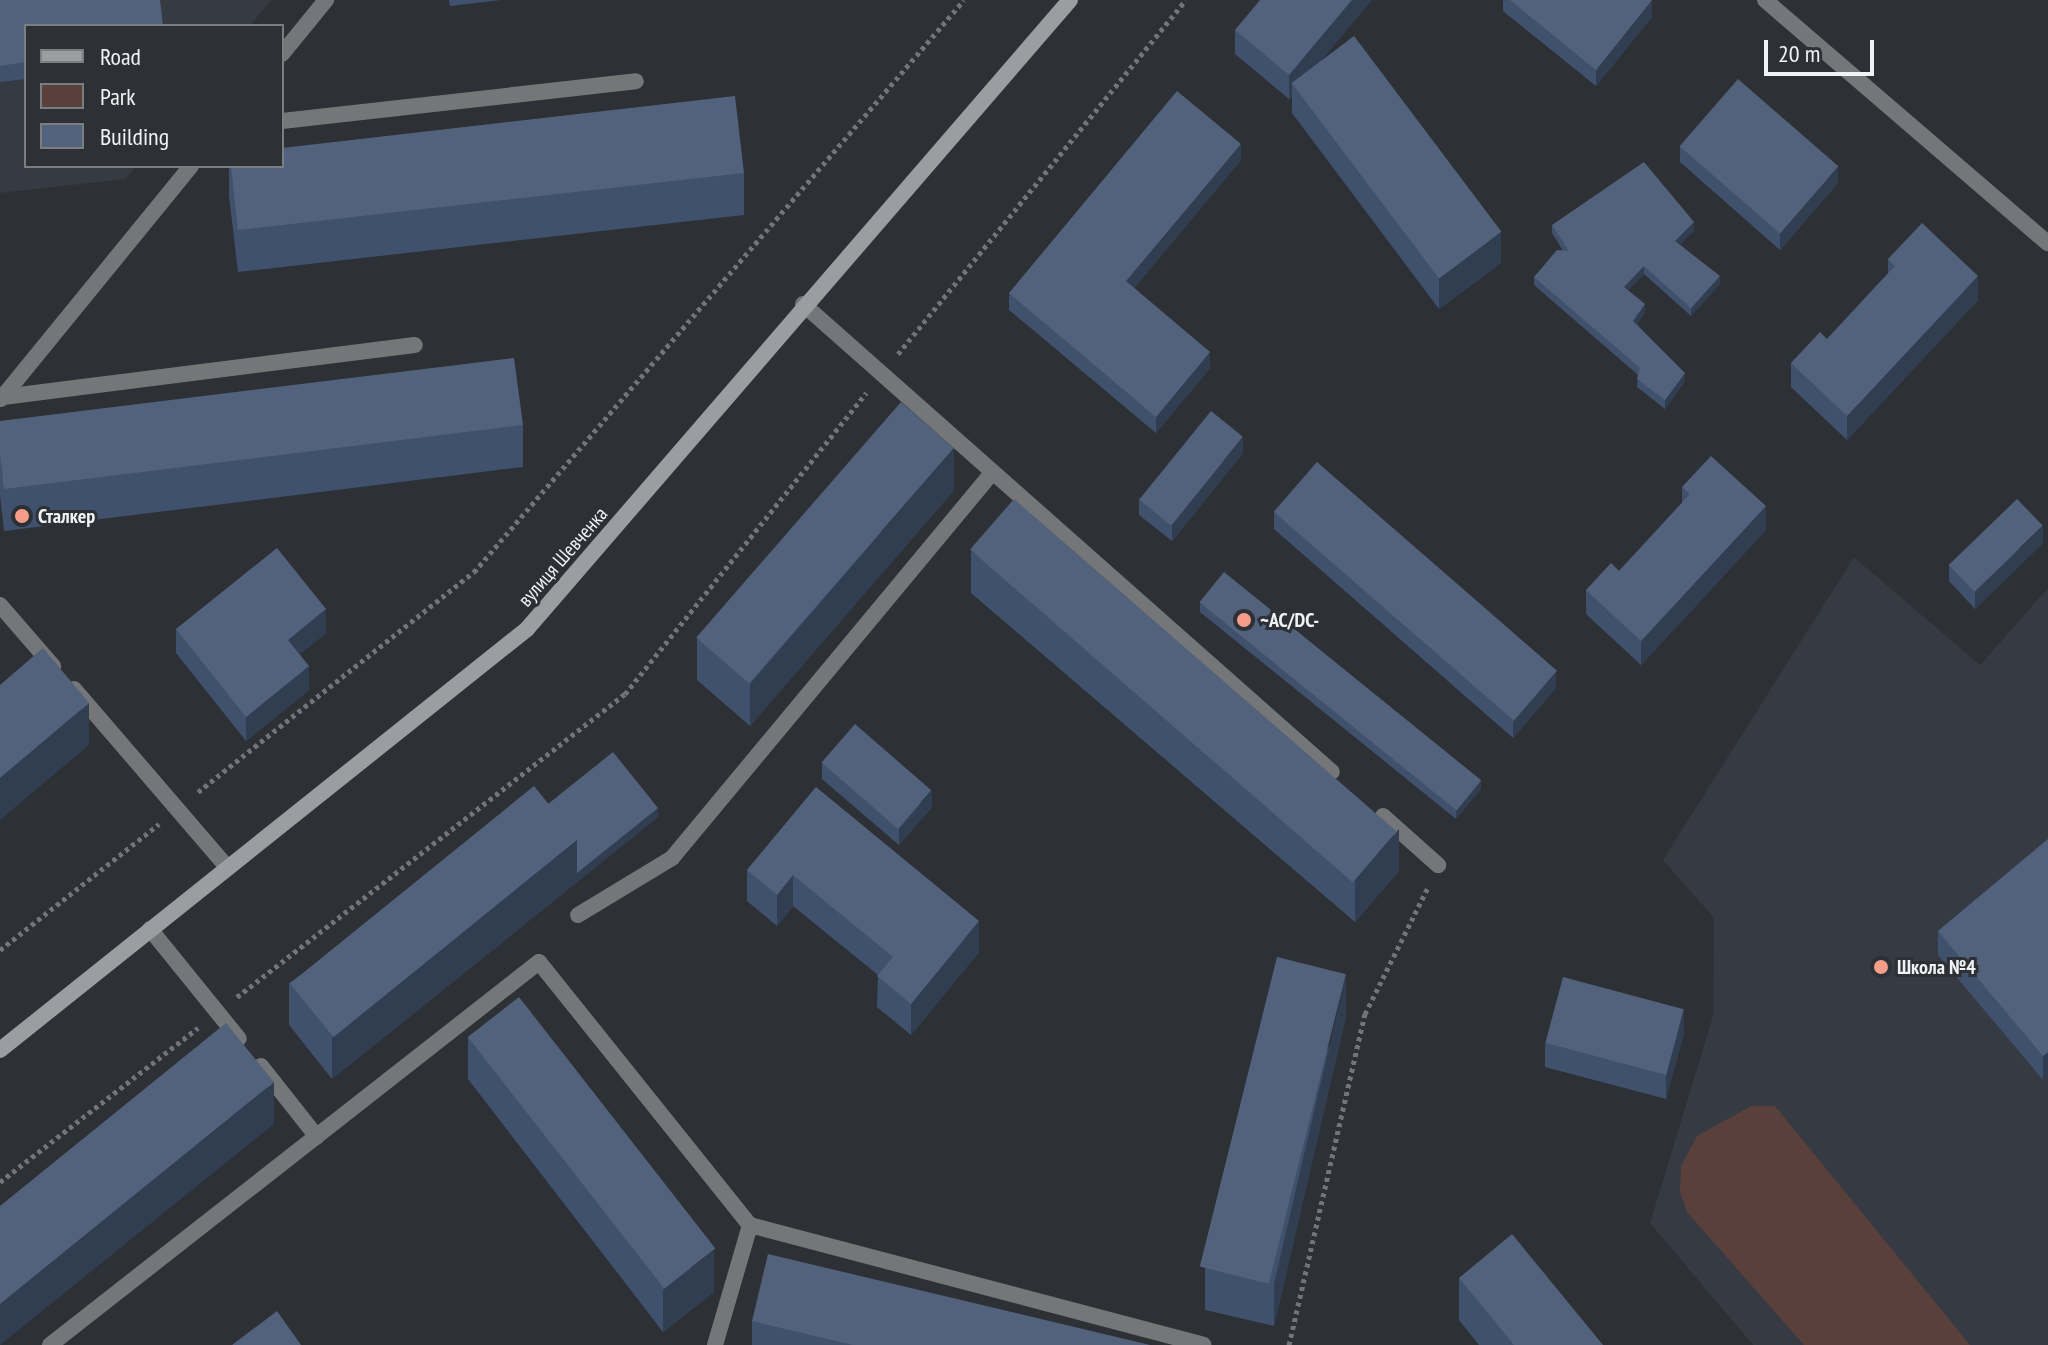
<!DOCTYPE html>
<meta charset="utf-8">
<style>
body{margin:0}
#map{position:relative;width:2048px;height:1345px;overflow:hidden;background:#2d3034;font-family:"PT Sans Narrow",sans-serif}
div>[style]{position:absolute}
.built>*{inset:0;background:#353a43}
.green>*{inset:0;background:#5a403a}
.path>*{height:5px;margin-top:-2.5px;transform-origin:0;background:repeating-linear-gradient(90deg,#727478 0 4px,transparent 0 8px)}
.lane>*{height:16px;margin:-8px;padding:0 8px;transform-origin:8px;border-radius:8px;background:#747678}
.street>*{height:16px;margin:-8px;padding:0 8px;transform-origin:8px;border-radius:8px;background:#747678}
.secondary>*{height:16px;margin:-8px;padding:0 8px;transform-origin:8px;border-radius:8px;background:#9b9da0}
.wall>*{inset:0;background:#40516d}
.shaded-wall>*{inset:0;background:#313d50}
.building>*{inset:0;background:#53627c;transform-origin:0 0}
.dots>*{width:22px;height:22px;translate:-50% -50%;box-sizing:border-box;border:4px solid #2d3034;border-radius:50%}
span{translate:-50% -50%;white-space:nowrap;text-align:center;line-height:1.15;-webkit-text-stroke:6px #2d3034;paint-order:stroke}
.poi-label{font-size:20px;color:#f1f2f5;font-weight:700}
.left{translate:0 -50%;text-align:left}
.street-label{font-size:20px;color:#f1f2f5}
.legend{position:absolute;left:24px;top:24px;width:260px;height:144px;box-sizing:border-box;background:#2d3034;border:2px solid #7b7e81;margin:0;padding:10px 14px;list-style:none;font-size:24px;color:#f1f2f5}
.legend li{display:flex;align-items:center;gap:16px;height:40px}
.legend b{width:40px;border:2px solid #7b7e81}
.scale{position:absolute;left:1764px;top:40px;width:110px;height:36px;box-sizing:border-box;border:4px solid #f1f2f5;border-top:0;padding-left:10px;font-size:24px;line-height:28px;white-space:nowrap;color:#f1f2f5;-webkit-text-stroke:6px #2d3034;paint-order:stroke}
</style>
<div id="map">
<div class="built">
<i style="clip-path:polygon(0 0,271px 0,250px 26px,26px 26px,26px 166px,136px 166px,126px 179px,0 193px)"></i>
<i style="clip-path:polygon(1854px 557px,1980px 665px,2048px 588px,2048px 1345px,1753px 1345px,1650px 1223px,1713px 1016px,1714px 918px,1663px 860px)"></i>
</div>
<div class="green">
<i style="clip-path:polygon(1751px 1106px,1775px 1106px,1970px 1345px,1804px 1345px,1687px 1212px,1680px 1192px,1681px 1166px,1697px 1136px)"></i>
</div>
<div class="path">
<i style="left:898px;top:354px;width:456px;rotate:-50.9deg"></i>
<i style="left:198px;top:792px;width:353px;rotate:-38.6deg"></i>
<i style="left:474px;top:572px;width:753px;rotate:-49.42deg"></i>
<i style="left:0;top:950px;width:203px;rotate:-38.4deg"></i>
<i style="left:237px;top:997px;width:492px;rotate:-38deg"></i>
<i style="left:625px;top:694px;width:386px;rotate:-51.3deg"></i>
<i style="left:0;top:1182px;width:251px;rotate:-37.9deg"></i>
<i style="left:1289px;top:1345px;width:340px;rotate:-77.1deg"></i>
<i style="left:1365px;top:1014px;width:142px;rotate:-63.6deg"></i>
</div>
<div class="lane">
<i style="left:282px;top:54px;width:70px;rotate:-50.8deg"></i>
<i style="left:282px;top:121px;width:356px;rotate:-6.4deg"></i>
<i style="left:803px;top:304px;width:706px;rotate:41.5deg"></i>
<i style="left:3px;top:397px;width:415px;rotate:-7.2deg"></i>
<i style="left:1px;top:399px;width:301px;rotate:-50.8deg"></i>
<i style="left:0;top:605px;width:81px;rotate:49deg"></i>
<i style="left:74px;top:689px;width:235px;rotate:49.3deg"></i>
<i style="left:1383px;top:816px;width:74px;rotate:41.7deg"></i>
<i style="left:578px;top:915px;width:110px;rotate:-31.2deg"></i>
<i style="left:672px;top:858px;width:501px;rotate:-50.27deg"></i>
<i style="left:150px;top:929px;width:141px;rotate:51deg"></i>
<i style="left:261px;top:1066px;width:90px;rotate:51.7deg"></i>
<i style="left:50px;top:1345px;width:621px;rotate:-38.07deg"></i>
<i style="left:539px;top:962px;width:337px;rotate:51.3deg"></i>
<i style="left:715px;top:1345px;width:125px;rotate:-73.7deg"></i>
<i style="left:750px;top:1225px;width:469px;rotate:14.8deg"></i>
</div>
<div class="street">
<i style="left:1765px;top:0;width:373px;rotate:40.7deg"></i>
</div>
<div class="secondary">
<i style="left:0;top:1050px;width:675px;rotate:-38.62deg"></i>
<i style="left:527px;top:629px;width:831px;rotate:-49.2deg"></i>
</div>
<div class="wall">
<i style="clip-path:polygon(0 0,26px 26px,26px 79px,0 82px)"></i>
<i style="clip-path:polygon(449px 0,501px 0,450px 6px)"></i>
<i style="clip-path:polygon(1503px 0,1651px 0,1652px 17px,1596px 86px,1503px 11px)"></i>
<i style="clip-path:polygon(1235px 30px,1322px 60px,1501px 263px,1439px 309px,1292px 113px,1292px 96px,1289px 99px,1235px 54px)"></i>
<i style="clip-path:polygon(1680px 146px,1838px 183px,1780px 250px,1680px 162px)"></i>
<i style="clip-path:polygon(1241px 160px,1134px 288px,1210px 368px,1156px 433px,1009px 310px,1009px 293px)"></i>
<i style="clip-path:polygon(229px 166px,744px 173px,744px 215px,238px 272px,229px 196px)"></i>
<i style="clip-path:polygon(1552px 225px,1694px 231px,1680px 244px,1720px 284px,1691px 316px,1644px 274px,1628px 290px,1645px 312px,1637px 324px,1685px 381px,1665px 409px,1637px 387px,1638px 375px,1534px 285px,1534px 277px,1563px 251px,1552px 233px)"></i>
<i style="clip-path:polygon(1888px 259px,1978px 300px,1847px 440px,1791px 387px,1791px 363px,1827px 339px,1888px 273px)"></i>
<i style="clip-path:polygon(0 421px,523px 425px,523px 467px,4px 531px,0 495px)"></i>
<i style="clip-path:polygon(1243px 453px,1172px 541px,1139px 515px,1139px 499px)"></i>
<i style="clip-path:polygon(1682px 487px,1766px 530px,1641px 665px,1586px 614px,1586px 590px,1619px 571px,1682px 503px)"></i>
<i style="clip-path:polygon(954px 490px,750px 726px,697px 680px,697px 638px)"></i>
<i style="clip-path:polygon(1274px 512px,1556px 688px,1513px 738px,1274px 529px)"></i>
<i style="clip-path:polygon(2043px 543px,1975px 609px,1949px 581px,1949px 565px)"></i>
<i style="clip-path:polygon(971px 551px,1399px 871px,1355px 922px,971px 593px)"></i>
<i style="clip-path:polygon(1200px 603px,1481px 789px,1456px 819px,1200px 612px)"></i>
<i style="clip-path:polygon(176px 629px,326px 633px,300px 654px,309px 690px,246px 741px,176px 653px)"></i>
<i style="clip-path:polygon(822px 763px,932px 807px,899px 845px,822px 779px)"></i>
<i style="clip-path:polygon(816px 787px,979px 952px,911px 1035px,877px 1007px,878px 975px,793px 906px,777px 926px,747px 901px,747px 870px)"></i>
<i style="clip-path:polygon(548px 804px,658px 817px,332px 1079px,289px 1025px,289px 983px)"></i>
<i style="clip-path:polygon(2048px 839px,2048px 1076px,2043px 1080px,1938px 955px,1938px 931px)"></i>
<i style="clip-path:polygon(1346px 1016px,1274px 1326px,1205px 1310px,1205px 1268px)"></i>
<i style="clip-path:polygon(1684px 1033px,1666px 1099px,1545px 1067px,1545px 1043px)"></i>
<i style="clip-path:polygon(468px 1037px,714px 1292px,663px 1332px,468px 1079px)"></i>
<i style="clip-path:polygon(1459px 1278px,1603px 1345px,1479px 1345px,1459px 1320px)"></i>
<i style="clip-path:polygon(752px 1321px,1150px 1345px,752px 1345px)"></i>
</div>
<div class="shaded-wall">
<i style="clip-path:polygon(1352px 0,1372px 0,1297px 90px,1292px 83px,1292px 96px,1289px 99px,1289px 75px)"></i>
<i style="clip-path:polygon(1652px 0,1652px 17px,1596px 86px,1596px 70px)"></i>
<i style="clip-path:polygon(1241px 144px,1241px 160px,1126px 298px,1126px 281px)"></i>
<i style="clip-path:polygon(1838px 167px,1838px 183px,1780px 250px,1780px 233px)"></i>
<i style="clip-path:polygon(1694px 222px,1694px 231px,1675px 249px,1675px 241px)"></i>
<i style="clip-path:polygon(1501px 232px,1501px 263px,1439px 309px,1439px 278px)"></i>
<i style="clip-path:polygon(1644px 266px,1644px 274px,1624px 295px,1624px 287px)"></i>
<i style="clip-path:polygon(1720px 276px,1720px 284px,1691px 316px,1691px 308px)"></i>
<i style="clip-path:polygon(1978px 276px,1978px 300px,1847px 440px,1847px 416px)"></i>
<i style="clip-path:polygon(1645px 304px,1645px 312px,1633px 329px,1633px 321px)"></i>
<i style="clip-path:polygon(1210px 352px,1210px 368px,1156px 433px,1156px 417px)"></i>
<i style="clip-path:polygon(1685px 373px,1685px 381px,1665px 409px,1665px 400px)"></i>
<i style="clip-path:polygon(1243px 437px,1243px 453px,1172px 541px,1172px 525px)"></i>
<i style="clip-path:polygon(954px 448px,954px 490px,750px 726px,750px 684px)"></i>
<i style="clip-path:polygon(1766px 506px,1766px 530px,1641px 665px,1641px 641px)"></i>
<i style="clip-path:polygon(2043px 526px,2043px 543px,1975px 609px,1975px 592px)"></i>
<i style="clip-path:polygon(326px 609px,326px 633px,288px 664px,288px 640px)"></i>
<i style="clip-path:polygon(309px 666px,309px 690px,246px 741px,246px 717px)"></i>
<i style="clip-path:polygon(1556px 672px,1556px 688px,1513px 738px,1513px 722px)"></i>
<i style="clip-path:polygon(89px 703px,89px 745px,0 820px,0 778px)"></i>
<i style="clip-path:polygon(1481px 780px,1481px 789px,1456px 819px,1456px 811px)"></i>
<i style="clip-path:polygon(932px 790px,932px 807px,899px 845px,899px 829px)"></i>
<i style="clip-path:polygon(658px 808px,658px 817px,332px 1079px,332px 1037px,577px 840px)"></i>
<i style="clip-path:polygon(1399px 829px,1399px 871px,1355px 922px,1355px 880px)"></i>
<i style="clip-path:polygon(793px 875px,793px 906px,777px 926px,777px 895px)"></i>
<i style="clip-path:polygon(979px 921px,979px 952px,911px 1035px,911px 1004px)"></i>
<i style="clip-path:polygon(1346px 974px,1346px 1016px,1274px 1326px,1274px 1284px)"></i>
<i style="clip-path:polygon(1684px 1009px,1684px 1033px,1666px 1099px,1666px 1075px)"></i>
<i style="clip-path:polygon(2048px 1052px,2048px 1076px,2043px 1080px,2043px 1056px)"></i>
<i style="clip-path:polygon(274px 1082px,274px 1124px,0 1345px,0 1304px)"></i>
<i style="clip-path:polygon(714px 1250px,714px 1292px,663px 1332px,663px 1290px)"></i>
</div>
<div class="building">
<i style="clip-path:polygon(0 0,160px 0,163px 26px,26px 26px,26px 62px,0 66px)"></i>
<i style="clip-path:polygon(1260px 0,1352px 0,1289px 75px,1235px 30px)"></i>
<i style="clip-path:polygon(1510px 0,1652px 0,1596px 70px)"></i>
<i style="left:1354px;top:36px;width:245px;height:78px;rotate:53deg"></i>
<i style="left:1738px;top:79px;width:133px;height:89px;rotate:41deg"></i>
<i style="clip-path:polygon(1177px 91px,1241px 144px,1126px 281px,1210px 352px,1156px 417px,1009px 293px)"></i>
<i style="clip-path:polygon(735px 96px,744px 173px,238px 230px,231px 166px,282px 166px,282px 148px)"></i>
<i style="clip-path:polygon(1644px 162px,1694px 222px,1675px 241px,1720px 276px,1691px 308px,1644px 266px,1624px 287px,1645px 304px,1633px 321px,1685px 373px,1665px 400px,1637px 379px,1640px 368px,1534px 277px,1557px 250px,1569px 251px,1552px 225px)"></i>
<i style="clip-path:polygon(1922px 223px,1978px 276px,1847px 416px,1791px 363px,1820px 332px,1827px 339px,1895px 266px,1888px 259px)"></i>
<i style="clip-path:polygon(514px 358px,523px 425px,4px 489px,0 453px,0 421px)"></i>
<i style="left:901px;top:402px;width:70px;height:312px;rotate:41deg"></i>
<i style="left:1211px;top:411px;width:41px;height:114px;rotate:39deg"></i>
<i style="clip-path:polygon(1711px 456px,1766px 506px,1641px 641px,1586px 590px,1611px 563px,1619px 571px,1690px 494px,1682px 487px)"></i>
<i style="left:1317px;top:462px;width:318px;height:66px;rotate:41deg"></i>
<i style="left:1014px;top:499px;width:507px;height:67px;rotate:41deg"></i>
<i style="left:2017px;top:499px;width:37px;height:95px;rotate:46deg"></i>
<i style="clip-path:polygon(277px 548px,326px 609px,288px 640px,309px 666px,246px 717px,176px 629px)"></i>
<i style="left:1224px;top:572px;width:331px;height:39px;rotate:39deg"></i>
<i style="clip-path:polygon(43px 648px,89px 703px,0 778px,0 685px)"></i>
<i style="left:855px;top:724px;width:101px;height:51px;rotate:41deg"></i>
<i style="clip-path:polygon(613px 752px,658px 808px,577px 873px,577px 840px,548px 804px)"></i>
<i style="left:534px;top:786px;width:69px;height:314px;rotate:51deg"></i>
<i style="clip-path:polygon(816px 787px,979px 921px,911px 1004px,877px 976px,893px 957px,793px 875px,777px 895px,747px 870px)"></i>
<i style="clip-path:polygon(2048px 839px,2048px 1052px,2043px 1056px,1938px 931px)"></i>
<i style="left:1277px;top:957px;width:71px;height:319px;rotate:14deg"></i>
<i style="left:1563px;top:977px;width:125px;height:68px;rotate:15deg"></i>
<i style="left:519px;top:997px;width:319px;height:65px;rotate:52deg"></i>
<i style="clip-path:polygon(226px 1023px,274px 1082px,0 1304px,0 1206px)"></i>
<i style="clip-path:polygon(1512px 1234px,1603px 1345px,1514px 1345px,1459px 1278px)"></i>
<i style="clip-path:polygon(768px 1254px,1150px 1345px,853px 1345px,752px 1321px)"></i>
<i style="clip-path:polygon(277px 1311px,301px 1345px,232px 1345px)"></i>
</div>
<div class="dots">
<i style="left:22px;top:516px;background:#f49e89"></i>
<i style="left:1244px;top:620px;background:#f49e89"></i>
<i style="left:1881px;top:967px;background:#f49e89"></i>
</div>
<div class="poi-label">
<span class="left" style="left:38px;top:516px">Сталкер</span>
<span class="left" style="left:1260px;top:620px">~AC/DC-</span>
<span class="left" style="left:1897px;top:967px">Школа №4</span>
</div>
<div class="street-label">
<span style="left:563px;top:557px;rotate:-49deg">вулиця Шевченка</span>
</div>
<ul class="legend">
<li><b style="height:10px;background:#9b9da0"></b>Road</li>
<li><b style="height:22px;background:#5a403a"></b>Park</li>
<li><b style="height:22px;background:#53627c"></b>Building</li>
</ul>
<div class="scale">20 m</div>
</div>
